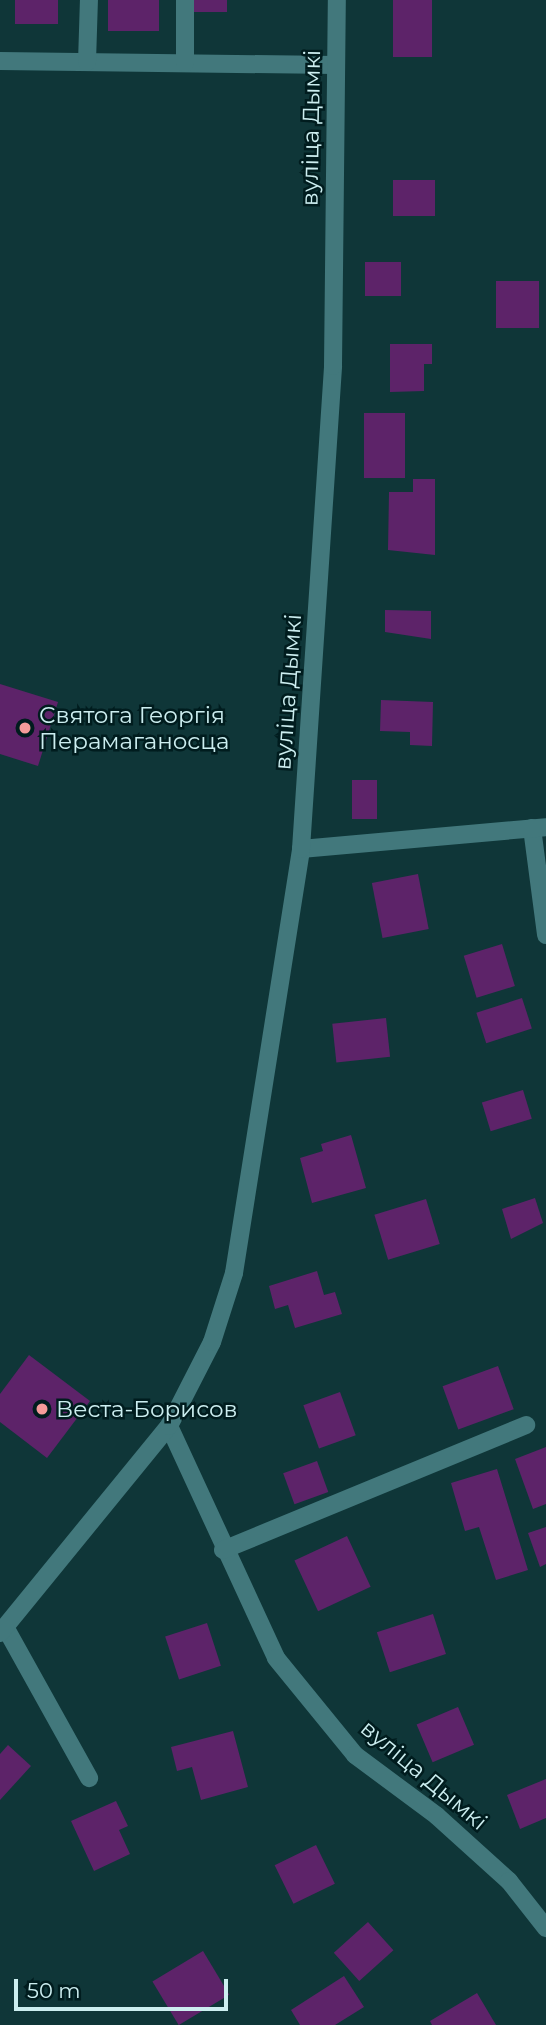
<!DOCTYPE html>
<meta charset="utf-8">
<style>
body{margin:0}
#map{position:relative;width:546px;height:2025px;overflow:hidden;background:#0f3638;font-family:Montserrat,sans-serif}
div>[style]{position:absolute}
.building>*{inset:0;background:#5d2369;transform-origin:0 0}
.minor>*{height:18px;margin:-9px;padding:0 9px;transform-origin:9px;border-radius:9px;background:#42787c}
.dots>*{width:19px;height:19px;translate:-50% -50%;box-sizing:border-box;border:4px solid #001c1e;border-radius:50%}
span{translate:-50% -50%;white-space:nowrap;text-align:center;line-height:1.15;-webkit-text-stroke:5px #001c1e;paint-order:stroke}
.street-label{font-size:23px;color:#cceef0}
.poi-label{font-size:23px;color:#cceef0}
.left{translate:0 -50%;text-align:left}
.scale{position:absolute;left:14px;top:1979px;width:214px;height:32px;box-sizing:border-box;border:4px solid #cceef0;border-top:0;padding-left:9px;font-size:21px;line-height:24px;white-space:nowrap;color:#cceef0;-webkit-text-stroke:5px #001c1e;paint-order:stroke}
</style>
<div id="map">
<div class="building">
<i style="left:15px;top:0;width:43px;height:24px"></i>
<i style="left:108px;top:0;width:51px;height:31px"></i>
<i style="left:191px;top:0;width:36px;height:12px"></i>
<i style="left:393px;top:0;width:39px;height:57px"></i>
<i style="left:393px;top:180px;width:42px;height:36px"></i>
<i style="left:401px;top:262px;width:34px;height:36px;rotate:90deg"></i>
<i style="left:496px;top:281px;width:43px;height:47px"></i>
<i style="clip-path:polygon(390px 344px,432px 344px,432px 364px,424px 364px,424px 391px,390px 392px)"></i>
<i style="left:364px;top:413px;width:41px;height:65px"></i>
<i style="clip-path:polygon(413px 479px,435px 479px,435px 555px,388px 550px,389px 492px,413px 492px)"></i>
<i style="clip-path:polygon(385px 610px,431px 611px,431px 639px,385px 632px)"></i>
<i style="clip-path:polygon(0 684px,58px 702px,38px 766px,0 754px)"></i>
<i style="clip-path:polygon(381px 700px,433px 702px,432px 746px,410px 745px,410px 732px,380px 731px)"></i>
<i style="left:352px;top:780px;width:25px;height:39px"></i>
<i style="left:418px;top:874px;width:56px;height:47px;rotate:79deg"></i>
<i style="left:502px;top:944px;width:44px;height:40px;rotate:73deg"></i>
<i style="left:522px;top:998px;width:32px;height:48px;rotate:72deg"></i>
<i style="left:386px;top:1018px;width:39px;height:54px;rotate:84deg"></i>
<i style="left:523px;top:1090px;width:30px;height:43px;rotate:73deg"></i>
<i style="clip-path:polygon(351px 1135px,366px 1188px,312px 1203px,300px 1158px,323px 1151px,321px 1144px)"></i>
<i style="clip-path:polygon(535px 1198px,543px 1223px,511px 1239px,502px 1209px)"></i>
<i style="left:426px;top:1199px;width:47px;height:54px;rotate:73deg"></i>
<i style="clip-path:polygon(317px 1271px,324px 1295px,335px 1292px,342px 1314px,295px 1328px,288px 1305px,275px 1309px,269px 1286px)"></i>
<i style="clip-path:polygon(29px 1355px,90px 1401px,47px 1458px,0 1422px,0 1394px)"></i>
<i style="left:498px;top:1366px;width:46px;height:59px;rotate:70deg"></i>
<i style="left:340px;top:1392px;width:46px;height:39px;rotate:70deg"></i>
<i style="clip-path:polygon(546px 1447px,546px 1504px,533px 1509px,515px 1459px)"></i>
<i style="left:317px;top:1461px;width:33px;height:36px;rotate:70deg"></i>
<i style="clip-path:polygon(497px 1469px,528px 1570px,496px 1580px,479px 1527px,465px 1531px,451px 1483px)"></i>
<i style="clip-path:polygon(546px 1527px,546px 1564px,540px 1567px,528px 1533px)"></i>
<i style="left:347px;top:1536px;width:56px;height:58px;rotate:65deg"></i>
<i style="left:433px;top:1614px;width:42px;height:59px;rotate:72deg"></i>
<i style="left:207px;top:1623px;width:45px;height:44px;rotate:72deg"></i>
<i style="left:458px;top:1707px;width:41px;height:45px;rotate:67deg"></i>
<i style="clip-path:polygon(233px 1731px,248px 1787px,201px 1800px,192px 1767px,177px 1771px,171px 1747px)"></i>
<i style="clip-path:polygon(8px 1745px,31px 1766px,0 1800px,0 1754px)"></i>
<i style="clip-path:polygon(546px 1779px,546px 1818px,520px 1829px,507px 1795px)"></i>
<i style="clip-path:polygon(116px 1801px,128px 1826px,119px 1830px,130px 1854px,94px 1871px,71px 1821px)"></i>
<i style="left:316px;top:1845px;width:43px;height:46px;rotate:64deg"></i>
<i style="left:368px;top:1922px;width:38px;height:46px;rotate:48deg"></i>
<i style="left:203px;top:1951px;width:51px;height:59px;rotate:59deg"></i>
<i style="clip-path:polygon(344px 1976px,364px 2007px,335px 2025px,300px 2025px,291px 2010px)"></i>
<i style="clip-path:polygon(477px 1993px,496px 2025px,432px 2025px,430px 2021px)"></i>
</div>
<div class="minor">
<i style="left:0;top:61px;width:336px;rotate:0.7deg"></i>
<i style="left:87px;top:62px;width:62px;rotate:-88.2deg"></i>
<i style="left:185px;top:63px;width:63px;rotate:-90deg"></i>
<i style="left:532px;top:828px;width:108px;rotate:82.5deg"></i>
<i style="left:301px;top:849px;width:246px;rotate:-5.1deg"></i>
<i style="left:169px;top:1426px;width:255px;rotate:65.2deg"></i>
<i style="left:276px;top:1658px;width:125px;rotate:50.8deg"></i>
<i style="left:355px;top:1755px;width:102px;rotate:36.6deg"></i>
<i style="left:437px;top:1816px;width:97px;rotate:42.1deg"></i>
<i style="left:509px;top:1881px;width:60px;rotate:51.8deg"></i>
<i style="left:223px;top:1550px;width:328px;rotate:-22.4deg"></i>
<i style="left:5px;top:1627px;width:173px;rotate:60.9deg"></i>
<i style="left:0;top:1633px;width:267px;rotate:-50.8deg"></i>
<i style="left:169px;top:1426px;width:94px;rotate:-62.9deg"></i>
<i style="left:212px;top:1342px;width:72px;rotate:-72.3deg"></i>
<i style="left:234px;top:1273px;width:429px;rotate:-81deg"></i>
<i style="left:301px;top:849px;width:484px;rotate:-86.2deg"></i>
<i style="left:333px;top:366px;width:366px;rotate:-89.4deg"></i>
</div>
<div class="dots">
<i style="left:25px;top:728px;background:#f59b9a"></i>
<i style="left:42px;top:1409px;background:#f59b9a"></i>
</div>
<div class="street-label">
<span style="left:311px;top:128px;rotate:-89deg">вуліца Дымкі</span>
<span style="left:288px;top:692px;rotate:-86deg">вуліца Дымкі</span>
<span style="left:424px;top:1775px;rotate:40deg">вуліца Дымкі</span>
</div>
<div class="poi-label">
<span class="left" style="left:39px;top:728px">Святога Георгія<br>Перамаганосца</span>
<span class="left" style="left:56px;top:1409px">Веста-Борисов</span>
</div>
<div class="scale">50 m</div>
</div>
